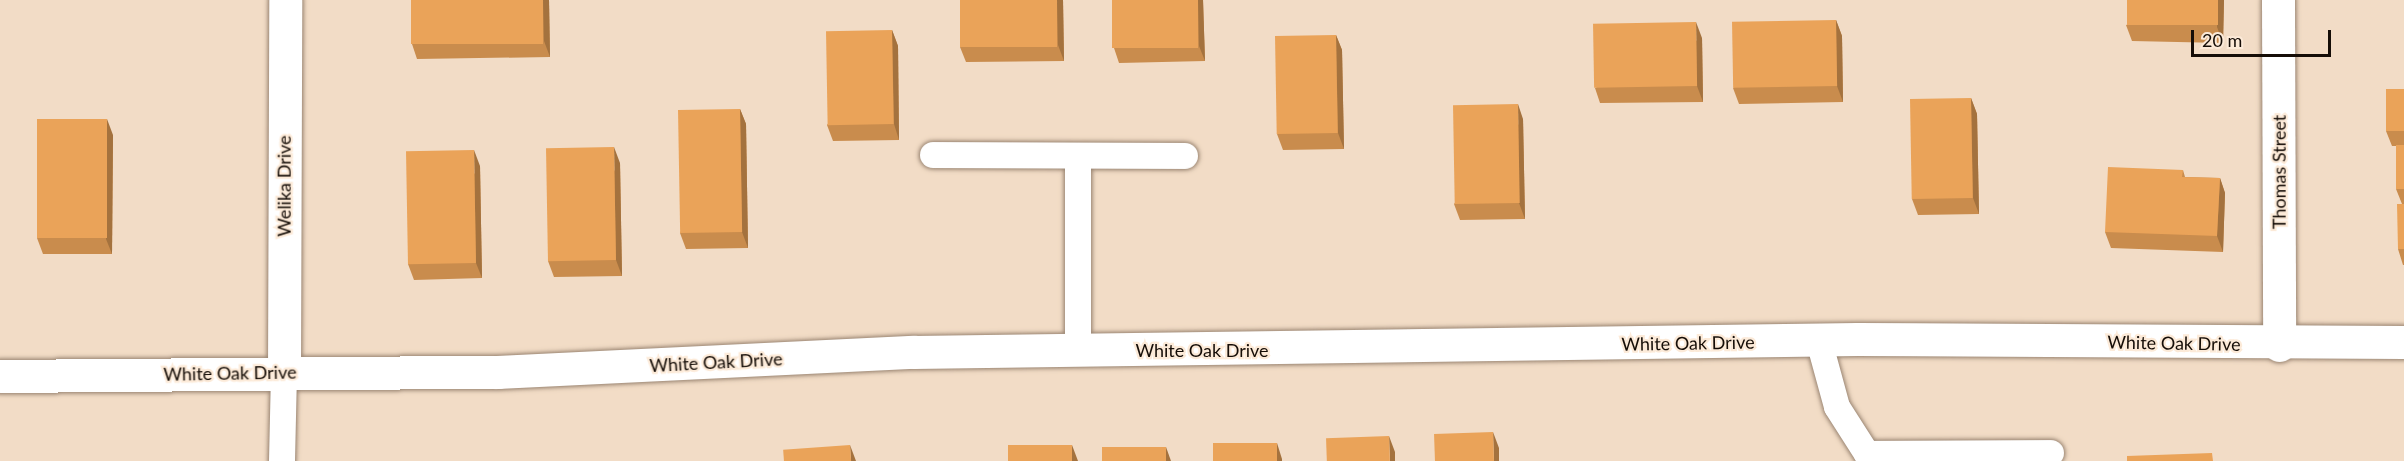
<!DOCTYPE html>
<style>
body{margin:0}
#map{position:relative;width:2404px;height:461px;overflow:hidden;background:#f2dcc6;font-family:Lato,sans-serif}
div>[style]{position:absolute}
.roads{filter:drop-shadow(0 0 2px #9a8572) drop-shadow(0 0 2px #9a8572)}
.service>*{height:26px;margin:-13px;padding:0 13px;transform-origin:13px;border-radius:13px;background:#fff}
.minor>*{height:33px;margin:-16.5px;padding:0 16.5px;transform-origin:16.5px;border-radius:16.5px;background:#fff}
.wall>*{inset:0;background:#c98c4d}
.shaded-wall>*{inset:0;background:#a4723e}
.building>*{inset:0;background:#eaa359;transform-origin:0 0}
span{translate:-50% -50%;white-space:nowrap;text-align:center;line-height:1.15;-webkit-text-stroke:4.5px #fcead8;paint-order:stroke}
.street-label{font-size:18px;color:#150d07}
.scale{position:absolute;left:2191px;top:30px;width:140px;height:27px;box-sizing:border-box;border:3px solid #150d07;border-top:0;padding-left:8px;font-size:18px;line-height:21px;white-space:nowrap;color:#150d07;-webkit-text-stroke:4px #fcead8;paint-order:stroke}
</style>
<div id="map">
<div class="roads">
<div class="service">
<i style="left:933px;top:155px;width:252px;rotate:0.2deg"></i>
<i style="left:1078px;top:157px;width:193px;rotate:90deg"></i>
<i style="left:1819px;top:341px;width:68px;rotate:74.7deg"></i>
<i style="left:1837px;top:407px;width:56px;rotate:57.4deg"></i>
<i style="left:1867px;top:454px;width:184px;rotate:-0.3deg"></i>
<i style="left:282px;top:461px;width:89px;rotate:-88.7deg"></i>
</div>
<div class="minor">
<i style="left:2278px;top:0;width:345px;rotate:89.8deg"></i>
<i style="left:284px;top:372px;width:372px;rotate:-89.8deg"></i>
<i style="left:0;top:376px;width:498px;rotate:-0.5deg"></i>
<i style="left:498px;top:372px;width:415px;rotate:-2.8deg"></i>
<i style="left:913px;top:352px;width:944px;rotate:-0.79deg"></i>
<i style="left:1857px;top:339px;width:547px;rotate:0.31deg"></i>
</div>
</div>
<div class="wall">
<i style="clip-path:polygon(549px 0,550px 57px,417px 59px,412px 44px)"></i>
<i style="clip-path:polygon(1063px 0,1064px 61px,966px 62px,960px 47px)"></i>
<i style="clip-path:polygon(1112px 0,1203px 0,1205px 61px,1119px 63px,1114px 48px)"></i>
<i style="clip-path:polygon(2224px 0,2223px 43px,2132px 41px,2126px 25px)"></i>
<i style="clip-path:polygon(1836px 20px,1842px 36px,1843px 102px,1739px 104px,1733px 88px)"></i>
<i style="clip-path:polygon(892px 30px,898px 46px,899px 140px,833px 141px,827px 125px)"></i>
<i style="clip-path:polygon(1336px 35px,1342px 50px,1344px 149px,1283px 150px,1277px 134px)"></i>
<i style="clip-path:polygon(1702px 38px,1703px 102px,1600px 103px,1595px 88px)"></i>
<i style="clip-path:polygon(2404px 89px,2404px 265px,2403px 265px,2398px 249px,2402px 204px,2396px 189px,2396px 146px,2392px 146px,2386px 131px)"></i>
<i style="clip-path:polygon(1971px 98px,1977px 114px,1979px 214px,1918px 215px,1912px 199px)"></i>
<i style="clip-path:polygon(740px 109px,746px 124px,748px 248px,686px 249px,680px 233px)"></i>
<i style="clip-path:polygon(1523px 119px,1525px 219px,1460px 220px,1454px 204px)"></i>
<i style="clip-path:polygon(113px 135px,112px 254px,43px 254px,37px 238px)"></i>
<i style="clip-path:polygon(620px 163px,622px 276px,554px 277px,548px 261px)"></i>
<i style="clip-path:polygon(480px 166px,482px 278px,414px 280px,408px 264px)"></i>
<i style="clip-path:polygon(2183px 170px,2185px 177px,2220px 178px,2225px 193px,2223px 252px,2111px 248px,2105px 232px)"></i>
</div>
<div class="shaded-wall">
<i style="clip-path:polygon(543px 0,549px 0,550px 57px,544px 41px)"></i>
<i style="clip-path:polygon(1057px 0,1063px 0,1064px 61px,1058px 45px)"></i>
<i style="clip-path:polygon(1198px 0,1203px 0,1205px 61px,1199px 46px)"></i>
<i style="clip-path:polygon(2218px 0,2224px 0,2223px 43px,2217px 27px)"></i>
<i style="clip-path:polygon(1836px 20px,1842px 36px,1843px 102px,1837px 86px)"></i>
<i style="clip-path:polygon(1696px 22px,1702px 38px,1703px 102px,1697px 86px)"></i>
<i style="clip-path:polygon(892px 30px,898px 46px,899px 140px,894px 124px)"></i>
<i style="clip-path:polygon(1336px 35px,1342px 50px,1344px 149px,1338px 133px)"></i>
<i style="clip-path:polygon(1971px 98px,1977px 114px,1979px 214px,1973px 198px)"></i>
<i style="clip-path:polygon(1518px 104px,1523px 119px,1525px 219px,1519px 203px)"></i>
<i style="clip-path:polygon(740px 109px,746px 124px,748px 248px,742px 232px)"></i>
<i style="clip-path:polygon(107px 119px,113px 135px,112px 254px,106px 239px)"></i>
<i style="clip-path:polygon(614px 147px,620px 163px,622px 276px,616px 260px)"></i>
<i style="clip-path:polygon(474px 150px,480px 166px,482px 278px,476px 263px)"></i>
<i style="clip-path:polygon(2220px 178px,2225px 193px,2223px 252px,2217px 236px)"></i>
<i style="clip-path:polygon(1493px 432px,1499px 448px,1499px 461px,1494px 461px)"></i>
<i style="clip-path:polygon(1389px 436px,1395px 452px,1395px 461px,1390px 461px)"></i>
<i style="clip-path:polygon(1277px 443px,1282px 459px,1282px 461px,1277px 461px)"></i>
<i style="clip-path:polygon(850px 445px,856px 461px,851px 461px)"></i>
<i style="clip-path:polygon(1072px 445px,1078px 461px,1072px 461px)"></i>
<i style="clip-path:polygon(1166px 447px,1171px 461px,1166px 461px)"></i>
</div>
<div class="building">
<i style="left:411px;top:0;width:132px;height:44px"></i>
<i style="left:960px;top:0;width:97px;height:47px"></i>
<i style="left:1112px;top:0;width:86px;height:48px"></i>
<i style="left:2127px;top:0;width:91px;height:25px"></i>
<i style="left:1836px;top:20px;width:66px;height:104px;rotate:89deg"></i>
<i style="left:1696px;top:22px;width:64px;height:103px;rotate:89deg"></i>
<i style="left:892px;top:30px;width:94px;height:66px;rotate:89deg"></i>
<i style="left:1336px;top:35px;width:98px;height:61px;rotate:89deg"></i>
<i style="left:2386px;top:89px;width:18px;height:42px"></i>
<i style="left:1971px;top:98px;width:100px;height:61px;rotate:89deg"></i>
<i style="left:1518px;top:104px;width:99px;height:65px;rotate:89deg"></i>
<i style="left:740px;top:109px;width:123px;height:62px;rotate:89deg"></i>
<i style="left:37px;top:119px;width:70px;height:119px"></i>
<i style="left:2396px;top:145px;width:8px;height:44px"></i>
<i style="left:614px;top:147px;width:113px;height:68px;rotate:89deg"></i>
<i style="left:474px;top:150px;width:113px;height:68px;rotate:89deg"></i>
<i style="clip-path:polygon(2108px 167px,2183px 170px,2182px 177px,2220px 178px,2217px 236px,2105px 232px)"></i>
<i style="clip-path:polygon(2397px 204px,2404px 204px,2404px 249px,2398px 249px)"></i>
<i style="left:1493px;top:432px;width:29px;height:59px;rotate:88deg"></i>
<i style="left:1389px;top:436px;width:25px;height:63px;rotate:88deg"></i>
<i style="left:1277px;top:443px;width:18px;height:64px;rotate:90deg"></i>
<i style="left:850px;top:445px;width:16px;height:67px;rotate:86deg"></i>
<i style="left:1072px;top:445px;width:16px;height:64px;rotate:90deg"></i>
<i style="left:1166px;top:447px;width:14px;height:64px;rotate:90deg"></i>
<i style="clip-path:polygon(2212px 453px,2213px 461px,2127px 461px,2127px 456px)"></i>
</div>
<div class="street-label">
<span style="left:2279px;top:172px;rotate:-90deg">Thomas Street</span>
<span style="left:284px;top:186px;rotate:-90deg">Welika Drive</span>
<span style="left:1688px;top:343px;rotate:-1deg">White Oak Drive</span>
<span style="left:2174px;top:343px;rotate:1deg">White Oak Drive</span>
<span style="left:1202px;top:350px">White Oak Drive</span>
<span style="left:716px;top:362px;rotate:-3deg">White Oak Drive</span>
<span style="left:230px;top:373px;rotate:-1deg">White Oak Drive</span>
</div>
<div class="scale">20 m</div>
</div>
